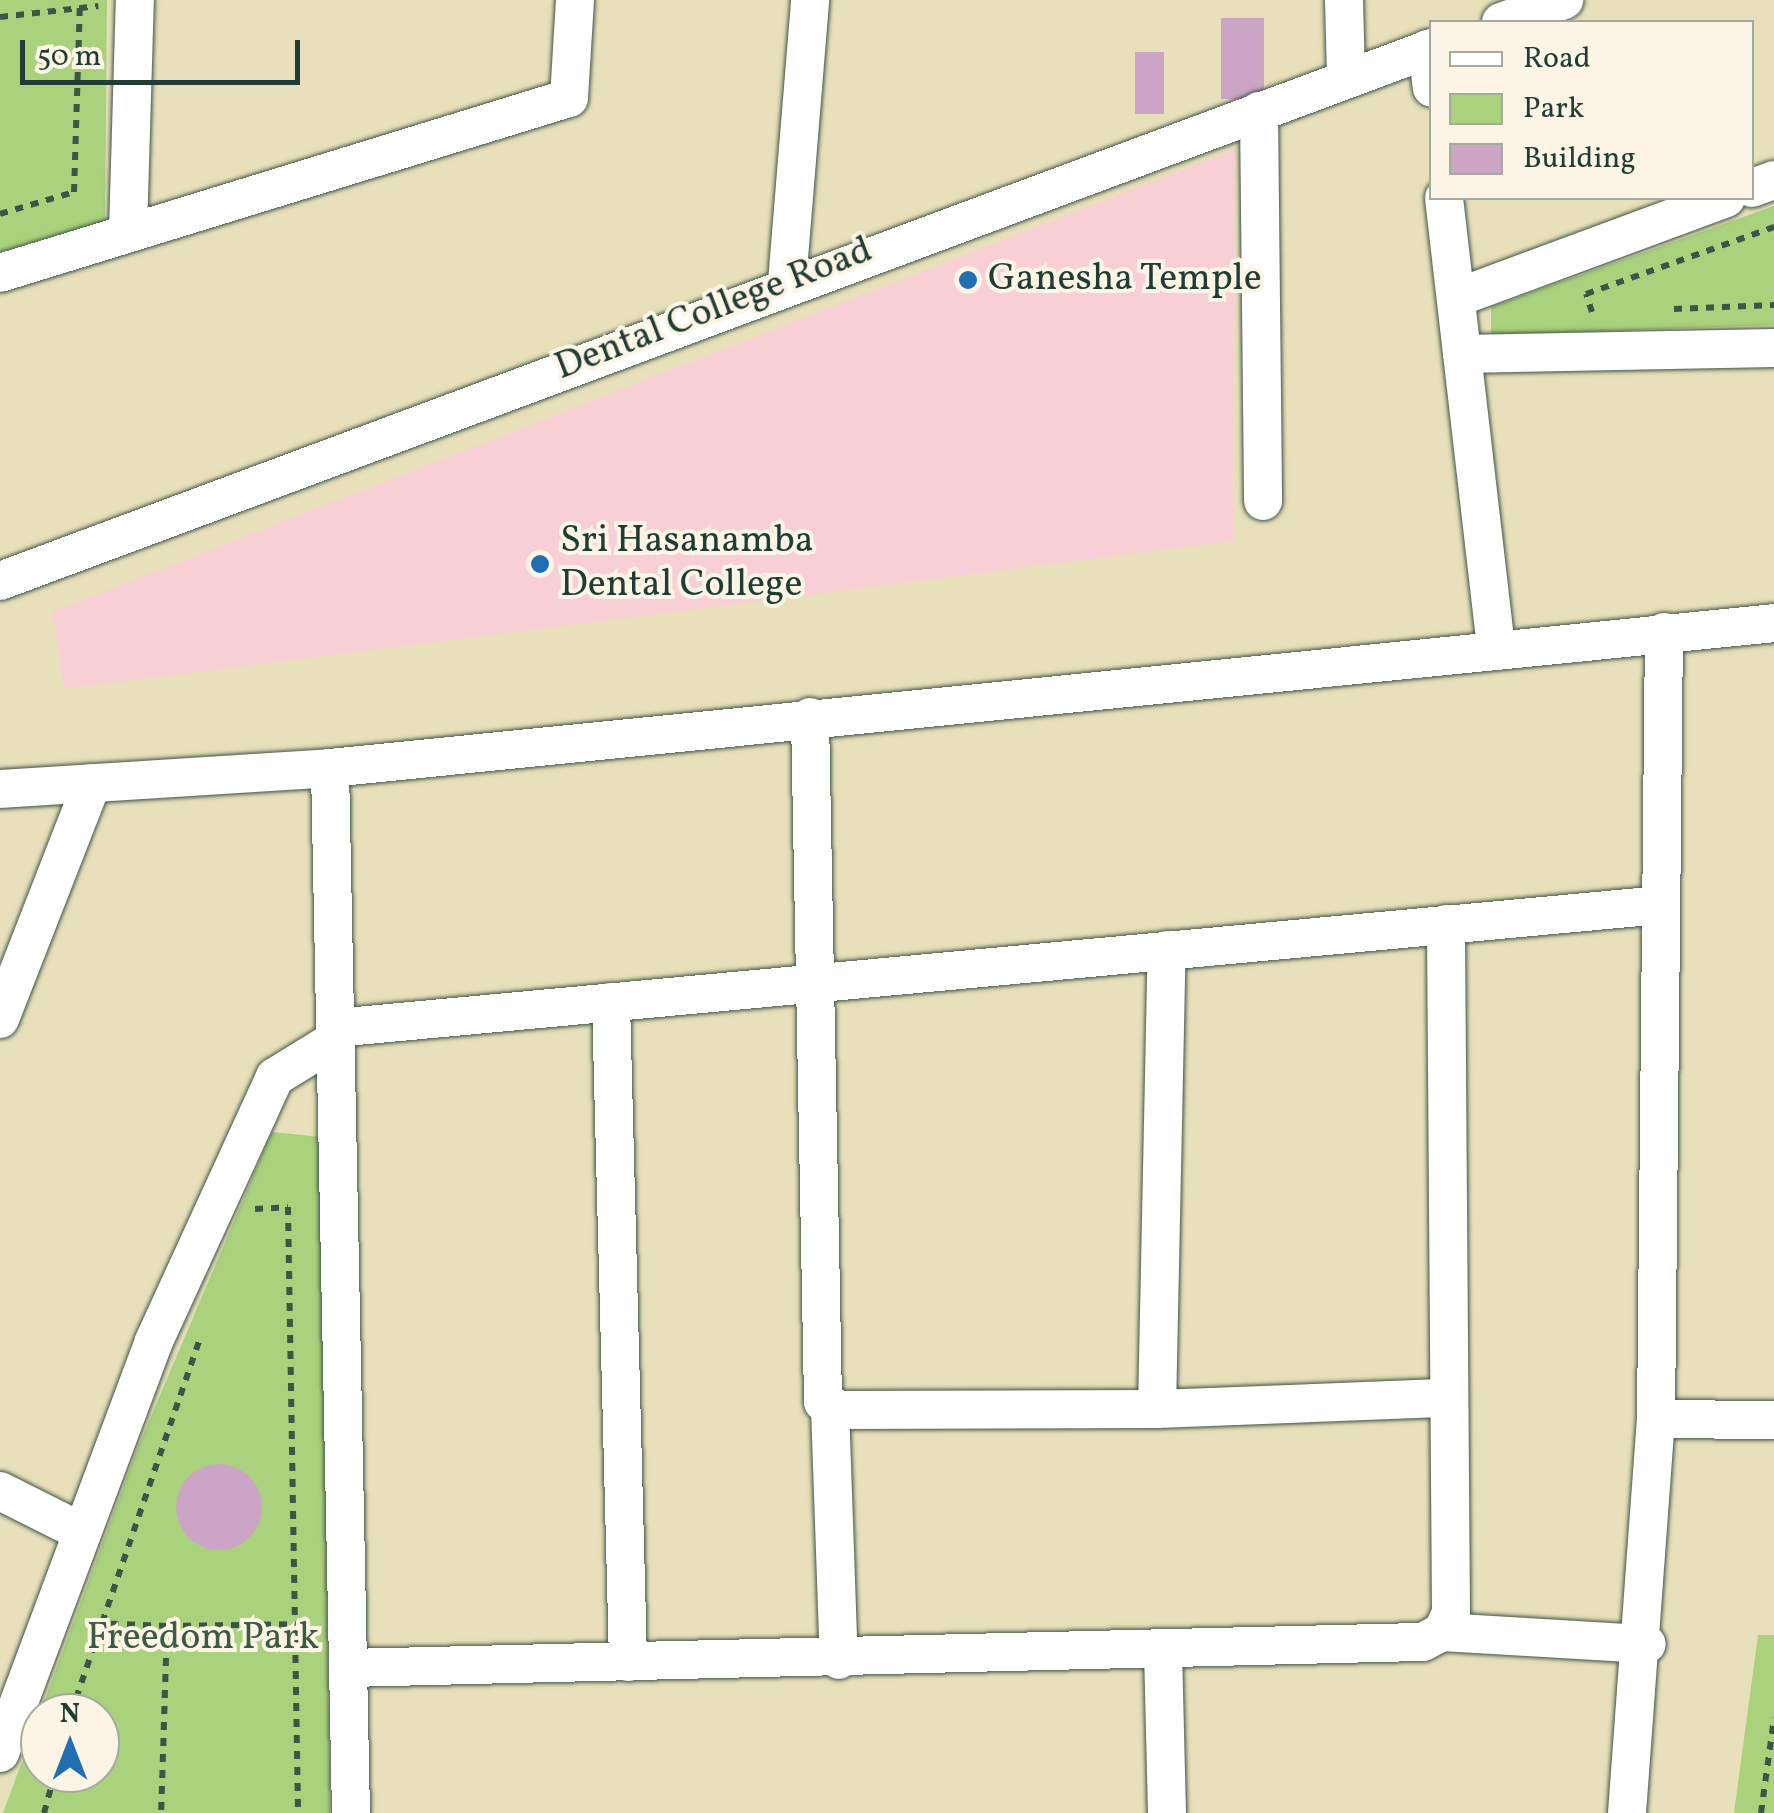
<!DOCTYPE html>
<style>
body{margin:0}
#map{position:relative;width:1774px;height:1813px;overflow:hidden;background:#e8e0ba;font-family:Vollkorn,serif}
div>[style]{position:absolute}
.built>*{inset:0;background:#f7cfd5}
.green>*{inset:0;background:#aad17c}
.building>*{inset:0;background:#cca5c6;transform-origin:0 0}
.round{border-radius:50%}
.path>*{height:6px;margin-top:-3px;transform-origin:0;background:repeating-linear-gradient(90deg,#3d5548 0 8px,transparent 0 16px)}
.roads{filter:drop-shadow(0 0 2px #3d5548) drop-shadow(0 0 2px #3d5548)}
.minor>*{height:38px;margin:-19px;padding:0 19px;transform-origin:19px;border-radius:19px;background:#fff}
.dots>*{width:28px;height:28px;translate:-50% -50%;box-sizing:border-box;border:5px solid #fcf5e5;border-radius:50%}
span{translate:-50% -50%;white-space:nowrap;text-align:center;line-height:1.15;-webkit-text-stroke:8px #fcf5e5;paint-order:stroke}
.poi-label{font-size:38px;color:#1f3d34}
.left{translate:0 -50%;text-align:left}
.street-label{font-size:38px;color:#1f3d34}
.park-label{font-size:38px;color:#3b5b42}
.legend{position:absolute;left:1429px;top:20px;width:325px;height:180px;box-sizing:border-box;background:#fcf5e5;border:2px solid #a4ab9e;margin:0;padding:12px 18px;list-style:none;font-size:30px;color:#1f3d34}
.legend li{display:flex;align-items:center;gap:20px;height:50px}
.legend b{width:50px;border:2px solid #a4ab9e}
.north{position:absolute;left:20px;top:1693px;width:100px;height:100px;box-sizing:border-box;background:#fcf5e5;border:2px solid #a4ab9e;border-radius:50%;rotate:0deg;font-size:28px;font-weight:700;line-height:40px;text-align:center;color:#1f3d34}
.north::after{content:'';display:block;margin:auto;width:35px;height:45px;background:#1f6fb2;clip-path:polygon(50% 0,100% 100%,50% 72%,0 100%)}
.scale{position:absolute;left:20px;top:40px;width:280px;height:45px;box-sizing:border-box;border:5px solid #1f3d34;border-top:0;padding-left:12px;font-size:30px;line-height:35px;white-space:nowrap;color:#1f3d34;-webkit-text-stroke:8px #fcf5e5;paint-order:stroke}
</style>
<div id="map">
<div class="built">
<i style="clip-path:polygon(1236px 149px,1233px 541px,64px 689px,52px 612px)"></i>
</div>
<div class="green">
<i style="clip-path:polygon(0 0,107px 0,105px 221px,0 252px)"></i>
<i style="clip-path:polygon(1774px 206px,1774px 325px,1491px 335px,1491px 307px)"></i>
<i style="clip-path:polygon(evenodd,272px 1132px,321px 1137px,330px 1813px,3px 1813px,138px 1447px,272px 1132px,40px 1713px,100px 1713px,100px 1773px,40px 1773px,40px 1713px)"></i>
<i style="clip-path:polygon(1758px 1635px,1774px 1635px,1774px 1813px,1734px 1813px)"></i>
</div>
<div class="building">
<i style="left:1221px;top:18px;width:43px;height:81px"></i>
<i style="left:1135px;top:52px;width:29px;height:62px"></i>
<i class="round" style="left:176px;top:1464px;width:86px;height:86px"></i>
</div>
<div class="path">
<i style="left:0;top:17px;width:99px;rotate:-6.4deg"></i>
<i style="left:0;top:214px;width:77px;rotate:-16.6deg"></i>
<i style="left:74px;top:192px;width:192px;rotate:-88.2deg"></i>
<i style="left:1674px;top:309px;width:100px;rotate:-2.3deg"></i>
<i style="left:1592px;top:312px;width:19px;rotate:-108deg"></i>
<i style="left:1586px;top:294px;width:200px;rotate:-19.6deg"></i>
<i style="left:255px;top:1209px;width:33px;rotate:-3deg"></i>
<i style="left:288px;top:1207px;width:606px;rotate:89.05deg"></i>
<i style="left:95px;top:1623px;width:72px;rotate:2.4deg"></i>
<i style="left:167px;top:1626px;width:187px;rotate:91.8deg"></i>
<i style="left:167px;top:1626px;width:143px;rotate:-0.8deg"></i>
<i style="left:71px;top:1713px;width:399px;rotate:-71deg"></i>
<i style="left:44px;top:1813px;width:41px;rotate:-74.6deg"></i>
<i style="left:1761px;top:1813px;width:96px;rotate:-82.2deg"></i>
</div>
<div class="roads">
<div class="minor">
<i style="left:1344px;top:0;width:79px;rotate:88.5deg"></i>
<i style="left:1501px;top:22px;width:67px;rotate:-19.2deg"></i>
<i style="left:1427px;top:49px;width:39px;rotate:83deg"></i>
<i style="left:1259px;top:111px;width:390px;rotate:89.4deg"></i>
<i style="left:1752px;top:188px;width:23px;rotate:-20deg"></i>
<i style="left:1444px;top:198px;width:450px;rotate:83.4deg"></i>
<i style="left:128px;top:231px;width:231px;rotate:-88.3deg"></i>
<i style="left:0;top:273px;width:595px;rotate:-17.1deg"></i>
<i style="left:569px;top:98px;width:98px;rotate:-86.5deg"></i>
<i style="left:787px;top:282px;width:283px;rotate:-85.3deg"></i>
<i style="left:1456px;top:298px;width:288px;rotate:-20.3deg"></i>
<i style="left:1462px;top:354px;width:312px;rotate:-1.1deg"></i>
<i style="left:0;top:581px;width:1528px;rotate:-20.42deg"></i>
<i style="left:810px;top:717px;width:685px;rotate:88.91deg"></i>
<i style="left:823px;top:1402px;width:20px;rotate:24deg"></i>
<i style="left:841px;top:1410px;width:316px;rotate:-0.2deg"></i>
<i style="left:1157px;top:1409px;width:291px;rotate:-2.2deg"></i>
<i style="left:330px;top:768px;width:1045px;rotate:88.85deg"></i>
<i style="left:0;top:789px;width:331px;rotate:-3.6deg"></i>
<i style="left:330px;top:768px;width:1451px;rotate:-5.73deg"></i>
<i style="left:611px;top:1002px;width:660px;rotate:88.52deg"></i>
<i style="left:0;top:1019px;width:253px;rotate:-68.7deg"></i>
<i style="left:335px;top:1028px;width:1331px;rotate:-5.3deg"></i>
<i style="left:830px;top:1408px;width:252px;rotate:88deg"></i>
<i style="left:1157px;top:1409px;width:459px;rotate:-88.8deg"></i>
<i style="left:1656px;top:1419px;width:118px;rotate:0.5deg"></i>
<i style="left:0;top:1491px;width:92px;rotate:26.6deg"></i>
<i style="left:1442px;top:1632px;width:21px;rotate:-65deg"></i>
<i style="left:1451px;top:1613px;width:689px;rotate:-90.42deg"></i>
<i style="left:1163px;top:1650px;width:163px;rotate:88.6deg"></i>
<i style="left:348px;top:1668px;width:1075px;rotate:-1.39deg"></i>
<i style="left:1423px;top:1642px;width:21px;rotate:-28deg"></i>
<i style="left:1442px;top:1632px;width:205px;rotate:3.4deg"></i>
<i style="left:0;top:1753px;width:440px;rotate:-69.5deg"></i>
<i style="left:154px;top:1341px;width:290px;rotate:-65.4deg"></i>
<i style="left:275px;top:1077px;width:70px;rotate:-31.7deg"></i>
<i style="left:1627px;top:1813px;width:395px;rotate:-85.8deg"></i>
<i style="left:1656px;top:1419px;width:787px;rotate:-89.42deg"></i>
</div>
</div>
<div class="dots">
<i style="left:968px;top:280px;background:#1f6fb2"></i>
<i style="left:540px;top:564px;background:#1f6fb2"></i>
</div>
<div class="poi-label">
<span class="left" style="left:988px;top:280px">Ganesha Temple</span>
<span class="left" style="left:560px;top:564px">Sri Hasanamba<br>Dental College</span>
</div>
<div class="street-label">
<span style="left:714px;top:310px;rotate:-21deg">Dental College Road</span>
</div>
<div class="park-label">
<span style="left:203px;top:1639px">Freedom Park</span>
</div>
<ul class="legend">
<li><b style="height:12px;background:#fff"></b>Road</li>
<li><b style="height:28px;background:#aad17c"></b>Park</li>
<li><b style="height:28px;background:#cca5c6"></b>Building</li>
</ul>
<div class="north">N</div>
<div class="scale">50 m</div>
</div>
